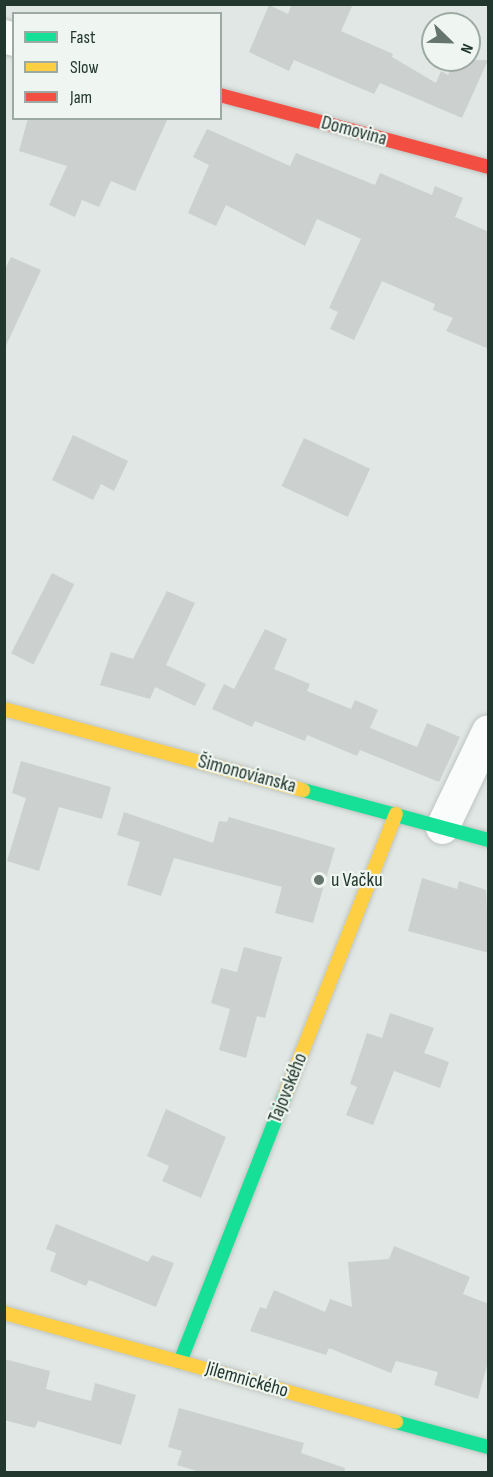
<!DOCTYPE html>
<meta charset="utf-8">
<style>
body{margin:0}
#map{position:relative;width:493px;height:1477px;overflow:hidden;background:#e1e7e4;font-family:"Sofia Sans Condensed",sans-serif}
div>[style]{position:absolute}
.building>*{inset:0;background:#ccd0ce;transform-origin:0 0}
.roads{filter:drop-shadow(0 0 2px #bec4c1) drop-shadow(0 0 2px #bec4c1)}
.street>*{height:33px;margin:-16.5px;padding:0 16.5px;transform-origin:16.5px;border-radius:16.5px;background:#fafbfb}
.fast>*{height:14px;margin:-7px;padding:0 7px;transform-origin:7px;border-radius:7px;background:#16e098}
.slow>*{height:14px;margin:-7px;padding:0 7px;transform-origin:7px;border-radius:7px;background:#ffcf43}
.jam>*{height:14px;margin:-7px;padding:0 7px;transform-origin:7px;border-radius:7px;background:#f24e42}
.dots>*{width:16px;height:16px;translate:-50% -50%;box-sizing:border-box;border:3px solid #eff6f1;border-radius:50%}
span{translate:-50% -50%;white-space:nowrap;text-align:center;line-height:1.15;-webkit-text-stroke:4.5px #eff6f1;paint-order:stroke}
.street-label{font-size:20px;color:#22372d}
.poi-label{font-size:20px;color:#22372d}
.left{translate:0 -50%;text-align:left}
.frame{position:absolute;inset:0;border:6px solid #22372d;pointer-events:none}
.legend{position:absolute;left:12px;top:12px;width:210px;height:108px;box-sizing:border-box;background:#eff6f1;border:2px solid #9daaa3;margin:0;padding:8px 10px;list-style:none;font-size:18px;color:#22372d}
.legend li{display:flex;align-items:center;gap:12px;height:30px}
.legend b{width:30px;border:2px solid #9daaa3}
.north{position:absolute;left:421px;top:12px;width:60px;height:60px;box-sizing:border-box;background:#eff6f1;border:2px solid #9daaa3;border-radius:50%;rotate:113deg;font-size:16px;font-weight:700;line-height:24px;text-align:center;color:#22372d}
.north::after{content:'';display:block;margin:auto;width:21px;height:27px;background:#65756d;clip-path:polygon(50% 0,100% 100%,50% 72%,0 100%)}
</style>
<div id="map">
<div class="building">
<i style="clip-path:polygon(292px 4px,353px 4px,341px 31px,393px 54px,392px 57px,436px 83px,441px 71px,448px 75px,455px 60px,488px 60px,462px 118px,380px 83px,374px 94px,294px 60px,289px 71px,249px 52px,269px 5px,288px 14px)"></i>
<i style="clip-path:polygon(28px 118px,168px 118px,135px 191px,111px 181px,99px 207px,82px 200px,75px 217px,49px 205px,67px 166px,19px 151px)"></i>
<i style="clip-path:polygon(207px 129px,290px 166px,296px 153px,375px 185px,380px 173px,432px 195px,435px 186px,463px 198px,455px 217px,489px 232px,489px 349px,446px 331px,453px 318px,433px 310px,435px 304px,382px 281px,354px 340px,330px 329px,338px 312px,329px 308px,361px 239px,317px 219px,305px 246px,226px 205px,216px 226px,188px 213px,209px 165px,193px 157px)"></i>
<i style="clip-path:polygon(11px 257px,41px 270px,4px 350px,4px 271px)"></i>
<i style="clip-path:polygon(73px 435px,128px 461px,114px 491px,101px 484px,93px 500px,52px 480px)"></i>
<i style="left:304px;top:438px;width:73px;height:53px;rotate:25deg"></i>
<i style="left:52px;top:573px;width:25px;height:90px;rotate:27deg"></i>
<i style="clip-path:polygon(167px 591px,195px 603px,166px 665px,206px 684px,195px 706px,155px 687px,150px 699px,100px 685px,111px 652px,133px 659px)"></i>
<i style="clip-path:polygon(265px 629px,287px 639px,274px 669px,310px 684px,307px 691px,351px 709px,355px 700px,378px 710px,370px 728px,417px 747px,427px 723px,460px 737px,439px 782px,360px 750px,357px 756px,307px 735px,305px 741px,255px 721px,252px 727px,212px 709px,224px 684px,234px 689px)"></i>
<i style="clip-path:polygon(21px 761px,111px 787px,102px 819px,59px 807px,39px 871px,7px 861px,26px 798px,12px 793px)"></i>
<i style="clip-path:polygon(124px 812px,213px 843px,219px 821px,227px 822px,229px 817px,335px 848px,313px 923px,275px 913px,282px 887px,174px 858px,161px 896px,127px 885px,140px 842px,117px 835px)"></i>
<i style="clip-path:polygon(422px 878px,457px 889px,459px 881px,486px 890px,489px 953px,408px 931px)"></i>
<i style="clip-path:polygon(244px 947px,282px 957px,265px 1018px,257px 1016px,246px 1058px,219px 1050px,230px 1009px,211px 1003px,221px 968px,237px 972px)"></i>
<i style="clip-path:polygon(390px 1013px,434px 1028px,424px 1053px,449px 1062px,440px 1088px,394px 1071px,373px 1125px,346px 1115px,357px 1087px,350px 1084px,367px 1033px,382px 1038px)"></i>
<i style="clip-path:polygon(166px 1109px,226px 1137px,201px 1198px,162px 1181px,169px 1166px,147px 1156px)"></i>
<i style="clip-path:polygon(56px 1224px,148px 1262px,152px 1255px,174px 1263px,156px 1307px,89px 1280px,86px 1286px,50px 1271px,56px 1253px,46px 1249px)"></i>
<i style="clip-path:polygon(394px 1246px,470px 1277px,463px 1294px,489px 1304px,489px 1358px,478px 1399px,434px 1385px,438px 1372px,396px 1361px,391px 1373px,329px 1348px,326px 1355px,250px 1331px,260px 1307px,266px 1309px,274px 1290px,325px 1312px,330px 1299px,352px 1307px,348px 1262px,389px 1259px)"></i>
<i style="clip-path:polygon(4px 1359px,50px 1371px,46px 1389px,91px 1401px,95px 1383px,136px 1395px,121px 1445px,38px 1421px,35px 1428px,4px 1420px)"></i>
<i style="clip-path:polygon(179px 1408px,304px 1443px,301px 1453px,345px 1468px,344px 1473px,203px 1473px,177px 1465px,182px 1451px,168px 1447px)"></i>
</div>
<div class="roads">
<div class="street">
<i style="left:4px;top:36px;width:10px;rotate:17deg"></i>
<i style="left:442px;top:827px;width:106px;rotate:-64.4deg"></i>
</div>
<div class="fast">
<i style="left:303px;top:790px;width:192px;rotate:15.1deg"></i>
<i style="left:180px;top:1362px;width:289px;rotate:-68.5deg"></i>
<i style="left:396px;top:1422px;width:95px;rotate:15.2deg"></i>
</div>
<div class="slow">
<i style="left:4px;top:709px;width:310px;rotate:15.2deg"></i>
<i style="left:286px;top:1093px;width:300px;rotate:-68.5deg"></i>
<i style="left:4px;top:1313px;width:407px;rotate:15.5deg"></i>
</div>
<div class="jam">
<i style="left:220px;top:95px;width:278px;rotate:15deg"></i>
</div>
</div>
<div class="dots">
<i style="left:319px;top:880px;background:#65756d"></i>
</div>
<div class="street-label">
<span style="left:354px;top:131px;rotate:15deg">Domovina</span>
<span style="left:247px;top:774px;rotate:15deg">Šimonovianska</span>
<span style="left:288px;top:1088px;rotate:-68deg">Tajovského</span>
<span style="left:247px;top:1380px;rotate:16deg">Jilemnického</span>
</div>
<div class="poi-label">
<span class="left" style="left:331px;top:880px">u Vačku</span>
</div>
<div class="frame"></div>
<ul class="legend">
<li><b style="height:8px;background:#16e098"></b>Fast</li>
<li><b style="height:8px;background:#ffcf43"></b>Slow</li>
<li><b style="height:8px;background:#f24e42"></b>Jam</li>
</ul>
<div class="north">N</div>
</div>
